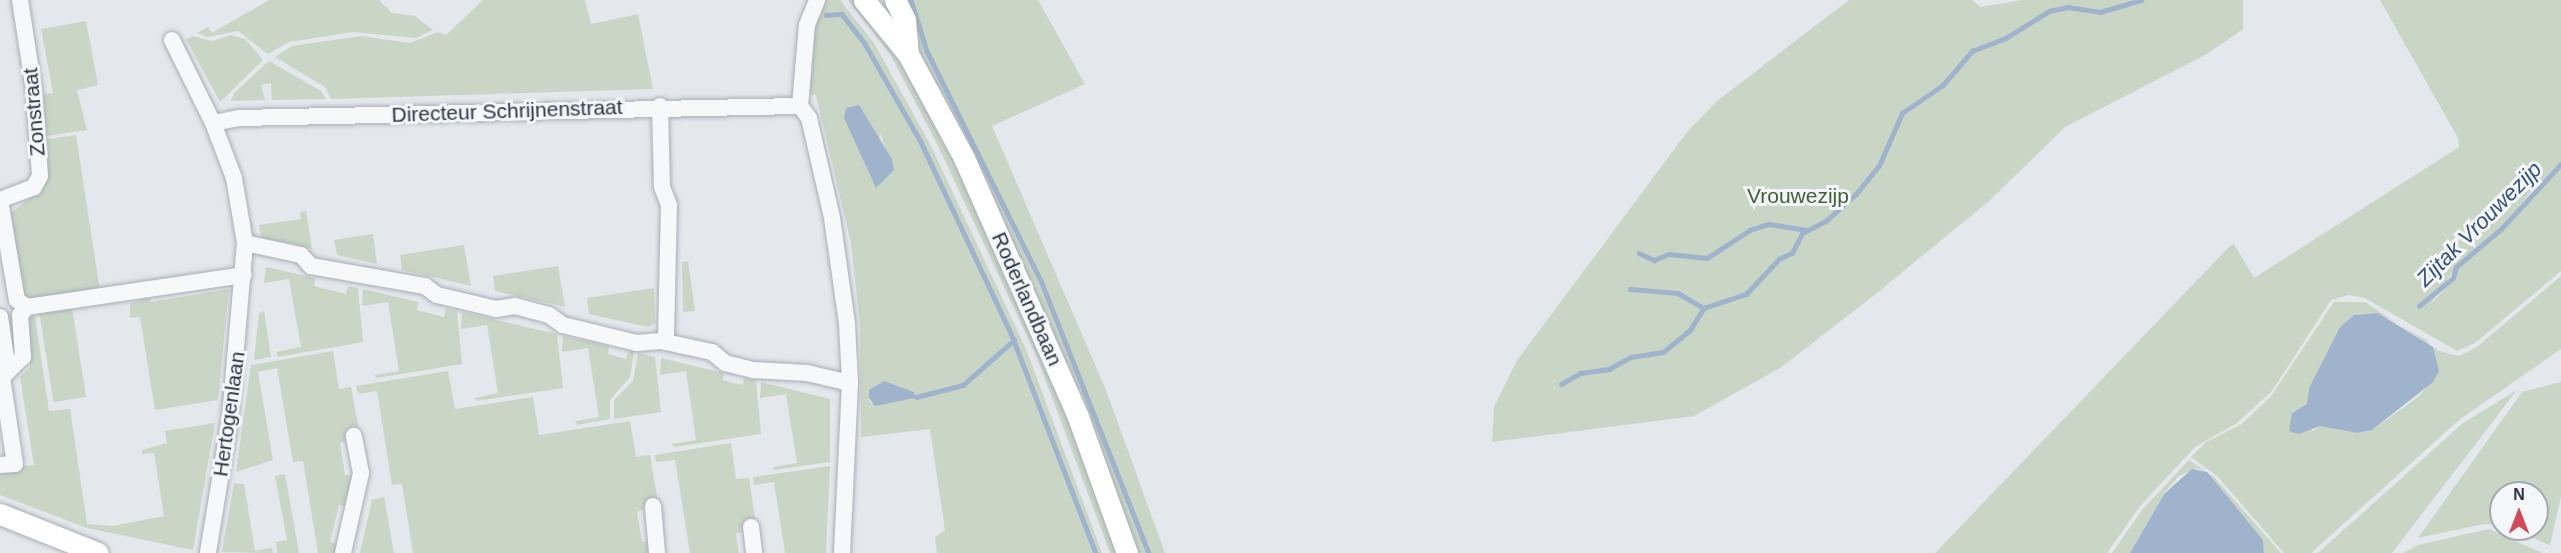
<!DOCTYPE html>
<style>
body{margin:0}
#map{position:relative;width:2561px;height:553px;overflow:hidden;background:#e4e7ec;font-family:Helvetica,sans-serif}
div>[style]{position:absolute}
.green>*{inset:0;background:#c9d6c5;transform-origin:0 0}
.water>*{inset:0;background:#9fb4cc}
.stream>*{height:4.5px;margin:-2.25px;padding:0 2.25px;transform-origin:2.25px;border-radius:2.25px;background:#9fb4cc}
.roads{filter:drop-shadow(0 0 2px #a9aeb7) drop-shadow(0 0 2px #a9aeb7)}
.minor>*{height:16px;margin:-8px;padding:0 8px;transform-origin:8px;border-radius:8px;background:#f7f8fa}
.major>*{height:21px;margin:-10.5px;padding:0 10.5px;transform-origin:10.5px;border-radius:10.5px;background:#fff}
span{translate:-50% -50%;white-space:nowrap;text-align:center;line-height:1.15;-webkit-text-stroke:6px #f4f6f9;paint-order:stroke}
.street-label{font-size:21px;color:#2b3445}
.park-label{font-size:21px;color:#3f6138}
.water-label{font-size:22px;color:#34527a;font-style:italic}
.north{position:absolute;left:2489px;top:481px;width:60px;height:60px;box-sizing:border-box;background:#f4f6f9;border:2px solid #a4a8b1;border-radius:50%;rotate:0deg;font-size:16px;font-weight:700;line-height:24px;text-align:center;color:#2b3445}
.north::after{content:'';display:block;margin:auto;width:21px;height:27px;background:#d1495b;clip-path:polygon(50% 0,100% 100%,50% 72%,0 100%)}
</style>
<div id="map">
<div class="green">
<i style="clip-path:polygon(269px 0,379px 0,392px 13px,415px 16px,433px 30px,416px 38px,353px 32px,289px 42px,268px 54px,238px 31px,208px 37px,197px 33px,208px 27px,212px 33px)"></i>
<i style="clip-path:polygon(483px 0,585px 0,591px 24px,638px 14px,653px 89px,331px 99px,325px 87px,275px 57px,292px 46px,361px 36px,410px 43px,438px 32px,446px 35px)"></i>
<i style="clip-path:polygon(evenodd,823px 0,840px 0,874px 43px,931px 146px,1026px 349px,1102px 553px,937px 553px,935px 537px,945px 530px,930px 429px,861px 437px,860px 326px,851px 243px,816px 95px,810px 94px,814px 26px,823px 0,880px 133px,893px 170px,877px 187px,876px 187px,880px 133px,823px 0,909px 390px,914px 392px,912px 399px,871px 403px,869px 399px,869px 394px,909px 390px)"></i>
<i style="clip-path:polygon(848px 0,859px 0,883px 29px,955px 159px,1040px 345px,1119px 553px,1110px 553px,1037px 357px,937px 144px,890px 54px)"></i>
<i style="clip-path:polygon(900px 0,1038px 0,1085px 84px,992px 126px,1106px 390px,1165px 553px,1134px 553px,916px 52px)"></i>
<i style="clip-path:polygon(1849px 0,1972px 0,1981px 7px,2022px 0,2243px 0,2243px 29px,2207px 54px,2065px 127px,1989px 201px,1872px 297px,1780px 368px,1694px 416px,1492px 442px,1494px 407px,1516px 362px,1687px 132px,1717px 101px)"></i>
<i style="clip-path:polygon(2380px 0,2561px 0,2561px 163px,2528px 195px,2501px 229px,2456px 267px,2430px 305px,2455px 278px,2457px 268px,2502px 229px,2561px 166px,2561px 271px,2475px 343px,2457px 351px,2365px 298px,2349px 295px,2331px 300px,2272px 391px,2237px 423px,2195px 447px,2140px 506px,2107px 553px,1935px 553px,2229px 247px,2234px 244px,2254px 278px,2459px 147px,2458px 138px)"></i>
<i style="clip-path:polygon(86px 21px,98px 85px,77px 90px,87px 130px,40px 137px,38px 111px,45px 110px,44px 103px,35px 105px,37px 95px,53px 93px,41px 29px)"></i>
<i style="clip-path:polygon(231px 35px,245px 39px,263px 60px,220px 102px,186px 39px,193px 36px,212px 41px)"></i>
<i style="clip-path:polygon(269px 61px,321px 91px,326px 99px,272px 100px,271px 83px,261px 85px,265px 100px,231px 101px,234px 93px)"></i>
<i style="clip-path:polygon(76px 135px,100px 291px,33px 301px,23px 296px,10px 214px,45px 185px,41px 140px)"></i>
<i style="clip-path:polygon(306px 211px,312px 249px,261px 237px,259px 225px,301px 219px,300px 212px)"></i>
<i style="clip-path:polygon(373px 234px,377px 264px,337px 255px,334px 240px)"></i>
<i style="clip-path:polygon(464px 245px,471px 286px,402px 270px,400px 255px)"></i>
<i style="clip-path:polygon(688px 261px,695px 311px,683px 312px,682px 262px)"></i>
<i style="clip-path:polygon(558px 266px,565px 307px,495px 291px,493px 276px)"></i>
<i style="clip-path:polygon(266px 267px,315px 278px,314px 286px,346px 294px,348px 286px,358px 288px,363px 342px,278px 357px,276px 352px,301px 347px,289px 279px,264px 283px)"></i>
<i style="clip-path:polygon(evenodd,2561px 276px,2561px 349px,2459px 420px,2311px 553px,2284px 553px,2217px 476px,2191px 457px,2206px 442px,2242px 424px,2271px 396px,2334px 302px,2365px 302px,2439px 351px,2459px 356px,2477px 347px,2561px 276px,2378px 313px,2428px 341px,2437px 375px,2418px 397px,2372px 430px,2357px 433px,2320px 426px,2313px 431px,2292px 413px,2307px 404px,2309px 388px,2340px 327px,2354px 315px,2378px 313px)"></i>
<i style="clip-path:polygon(654px 288px,655px 323px,648px 327px,589px 314px,587px 298px)"></i>
<i style="clip-path:polygon(229px 289px,218px 400px,155px 410px,140px 317px,130px 318px,130px 304px,150px 296px,151px 302px)"></i>
<i style="clip-path:polygon(363px 289px,419px 302px,417px 310px,444px 317px,446px 309px,457px 311px,462px 364px,376px 378px,375px 375px,399px 371px,388px 302px,362px 306px)"></i>
<i style="left:72px;top:308px;width:90px;height:33px;rotate:81deg"></i>
<i style="clip-path:polygon(264px 311px,271px 357px,254px 360px,259px 313px)"></i>
<i style="clip-path:polygon(462px 312px,557px 334px,563px 388px,476px 401px,475px 398px,498px 393px,487px 325px,461px 329px)"></i>
<i style="clip-path:polygon(35px 316px,49px 411px,70px 409px,87px 524px,112px 526px,164px 516px,154px 453px,142px 454px,142px 450px,167px 443px,165px 431px,215px 423px,193px 550px,87px 528px,0 495px,0 469px,34px 465px,20px 377px,30px 367px,26px 318px)"></i>
<i style="clip-path:polygon(563px 336px,609px 346px,608px 354px,626px 359px,629px 351px,634px 352px,630px 377px,610px 400px,610px 419px,577px 425px,575px 421px,599px 417px,588px 348px,562px 352px)"></i>
<i style="clip-path:polygon(333px 351px,339px 389px,351px 387px,360px 435px,340px 443px,345px 475px,356px 477px,349px 507px,339px 505px,330px 542px,340px 545px,338px 553px,318px 553px,303px 461px,293px 462px,277px 368px,258px 372px,273px 460px,236px 472px,251px 365px)"></i>
<i style="clip-path:polygon(638px 353px,655px 357px,661px 412px,614px 419px,614px 400px,633px 381px)"></i>
<i style="clip-path:polygon(661px 358px,724px 373px,723px 380px,742px 385px,745px 378px,756px 380px,761px 434px,674px 447px,672px 444px,696px 440px,686px 371px,660px 375px)"></i>
<i style="clip-path:polygon(448px 371px,455px 409px,533px 397px,539px 435px,630px 421px,636px 457px,650px 455px,658px 503px,637px 512px,642px 542px,653px 541px,651px 553px,413px 553px,402px 484px,392px 485px,377px 391px,358px 394px,356px 386px)"></i>
<i style="clip-path:polygon(761px 382px,830px 399px,830px 462px,774px 470px,773px 467px,797px 463px,786px 394px,760px 398px)"></i>
<i style="clip-path:polygon(2561px 382px,2561px 496px,2550px 545px,2511px 529px,2537px 529px,2537px 493px,2501px 493px,2501px 525px,2484px 524px,2418px 538px,2522px 392px)"></i>
<i style="clip-path:polygon(2517px 390px,2392px 553px,2318px 553px,2463px 423px)"></i>
<i style="clip-path:polygon(731px 443px,736px 479px,749px 478px,756px 525px,736px 534px,739px 553px,690px 553px,675px 460px,656px 462px,655px 455px)"></i>
<i style="clip-path:polygon(2189px 460px,2214px 477px,2281px 553px,2264px 553px,2263px 540px,2207px 472px,2196px 468px,2179px 476px,2164px 493px,2130px 553px,2112px 553px,2142px 510px)"></i>
<i style="clip-path:polygon(830px 466px,826px 553px,785px 553px,774px 482px,754px 485px,753px 477px)"></i>
<i style="clip-path:polygon(285px 474px,299px 553px,277px 553px,276px 542px,287px 540px,275px 476px)"></i>
<i style="clip-path:polygon(234px 483px,244px 484px,255px 551px,272px 548px,273px 553px,222px 552px)"></i>
<i style="clip-path:polygon(384px 497px,394px 553px,360px 553px,372px 500px)"></i>
<i style="clip-path:polygon(2489px 529px,2542px 553px,2403px 553px,2418px 545px)"></i>
</div>
<div class="water">
<i style="clip-path:polygon(859px 105px,892px 159px,894px 170px,876px 188px,844px 118px,846px 108px)"></i>
<i style="clip-path:polygon(2378px 313px,2433px 347px,2439px 371px,2433px 382px,2372px 430px,2357px 433px,2320px 426px,2299px 434px,2289px 431px,2292px 413px,2307px 404px,2309px 388px,2340px 327px,2354px 315px)"></i>
<i style="clip-path:polygon(884px 381px,914px 392px,915px 398px,875px 406px,869px 398px,869px 390px)"></i>
<i style="clip-path:polygon(2192px 469px,2207px 472px,2218px 485px,2263px 540px,2264px 553px,2130px 553px,2164px 494px)"></i>
</div>
<div class="stream">
<i style="left:911px;top:0;width:53px;rotate:72.6deg"></i>
<i style="left:927px;top:51px;width:259px;rotate:63.6deg"></i>
<i style="left:1042px;top:283px;width:290px;rotate:68.4deg"></i>
<i style="left:826px;top:15px;width:16px;rotate:-4deg"></i>
<i style="left:842px;top:14px;width:36px;rotate:52deg"></i>
<i style="left:864px;top:42px;width:115px;rotate:60.3deg"></i>
<i style="left:921px;top:142px;width:211px;rotate:64.8deg"></i>
<i style="left:1011px;top:333px;width:236px;rotate:68.9deg"></i>
<i style="left:1639px;top:253px;width:17px;rotate:25deg"></i>
<i style="left:1654px;top:260px;width:16px;rotate:-22deg"></i>
<i style="left:1669px;top:254px;width:38px;rotate:6deg"></i>
<i style="left:1707px;top:258px;width:51px;rotate:-33.1deg"></i>
<i style="left:1750px;top:230px;width:20px;rotate:-18deg"></i>
<i style="left:1769px;top:224px;width:36px;rotate:9deg"></i>
<i style="left:1630px;top:289px;width:48px;rotate:4.8deg"></i>
<i style="left:1678px;top:293px;width:30px;rotate:30deg"></i>
<i style="left:2419px;top:306px;width:44px;rotate:-39.5deg"></i>
<i style="left:2453px;top:278px;width:11px;rotate:-75deg"></i>
<i style="left:2456px;top:267px;width:59px;rotate:-40.2deg"></i>
<i style="left:2501px;top:229px;width:88px;rotate:-47.3deg"></i>
<i style="left:1561px;top:384px;width:23px;rotate:-29deg"></i>
<i style="left:1581px;top:373px;width:28px;rotate:-8deg"></i>
<i style="left:1609px;top:369px;width:25px;rotate:-29deg"></i>
<i style="left:1631px;top:357px;width:32px;rotate:-9deg"></i>
<i style="left:1663px;top:352px;width:35px;rotate:-39deg"></i>
<i style="left:1690px;top:330px;width:26px;rotate:-58deg"></i>
<i style="left:1704px;top:308px;width:44px;rotate:-18.4deg"></i>
<i style="left:1746px;top:294px;width:48px;rotate:-46.7deg"></i>
<i style="left:1779px;top:259px;width:14px;rotate:-25deg"></i>
<i style="left:1792px;top:253px;width:22px;rotate:-63deg"></i>
<i style="left:1802px;top:233px;width:28px;rotate:-27deg"></i>
<i style="left:1827px;top:220px;width:39px;rotate:-42deg"></i>
<i style="left:1856px;top:194px;width:36px;rotate:-51deg"></i>
<i style="left:1879px;top:166px;width:58px;rotate:-66.5deg"></i>
<i style="left:1902px;top:113px;width:50px;rotate:-34.3deg"></i>
<i style="left:1943px;top:85px;width:45px;rotate:-49.5deg"></i>
<i style="left:1972px;top:51px;width:36px;rotate:-21deg"></i>
<i style="left:2006px;top:38px;width:51px;rotate:-32.1deg"></i>
<i style="left:2049px;top:11px;width:19px;rotate:-12deg"></i>
<i style="left:2068px;top:7px;width:32px;rotate:9deg"></i>
<i style="left:2100px;top:12px;width:43px;rotate:-16.3deg"></i>
<i style="left:916px;top:397px;width:49px;rotate:-14.3deg"></i>
<i style="left:963px;top:385px;width:68px;rotate:-41.4deg"></i>
</div>
<div class="roads">
<div class="minor">
<i style="left:20px;top:0;width:91px;rotate:81.2deg"></i>
<i style="left:34px;top:90px;width:86px;rotate:86deg"></i>
<i style="left:40px;top:176px;width:13px;rotate:119deg"></i>
<i style="left:34px;top:187px;width:36px;rotate:159deg"></i>
<i style="left:0;top:200px;width:101px;rotate:80.4deg"></i>
<i style="left:17px;top:300px;width:12px;rotate:35deg"></i>
<i style="left:27px;top:307px;width:219px;rotate:-8.4deg"></i>
<i style="left:172px;top:40px;width:93px;rotate:63.7deg"></i>
<i style="left:213px;top:123px;width:59px;rotate:69.1deg"></i>
<i style="left:234px;top:178px;width:66px;rotate:80.4deg"></i>
<i style="left:245px;top:243px;width:176px;rotate:94.9deg"></i>
<i style="left:230px;top:418px;width:137px;rotate:99.3deg"></i>
<i style="left:660px;top:106px;width:81px;rotate:88.6deg"></i>
<i style="left:662px;top:187px;width:19px;rotate:69deg"></i>
<i style="left:669px;top:205px;width:137px;rotate:91.3deg"></i>
<i style="left:800px;top:106px;width:15px;rotate:53deg"></i>
<i style="left:809px;top:118px;width:103px;rotate:77deg"></i>
<i style="left:832px;top:218px;width:106px;rotate:81.9deg"></i>
<i style="left:847px;top:323px;width:60px;rotate:87.1deg"></i>
<i style="left:850px;top:383px;width:170px;rotate:92.7deg"></i>
<i style="left:800px;top:106px;width:81px;rotate:-85.1deg"></i>
<i style="left:807px;top:25px;width:27px;rotate:-68deg"></i>
<i style="left:213px;top:123px;width:26px;rotate:-11deg"></i>
<i style="left:239px;top:118px;width:561px;rotate:-1.23deg"></i>
<i style="left:245px;top:243px;width:57px;rotate:12.1deg"></i>
<i style="left:301px;top:255px;width:15px;rotate:48deg"></i>
<i style="left:311px;top:266px;width:116px;rotate:10deg"></i>
<i style="left:425px;top:286px;width:15px;rotate:37deg"></i>
<i style="left:437px;top:295px;width:61px;rotate:13.3deg"></i>
<i style="left:496px;top:309px;width:19px;rotate:-9deg"></i>
<i style="left:515px;top:306px;width:35px;rotate:15deg"></i>
<i style="left:549px;top:315px;width:17px;rotate:36deg"></i>
<i style="left:563px;top:325px;width:76px;rotate:13.7deg"></i>
<i style="left:637px;top:343px;width:24px;rotate:-5deg"></i>
<i style="left:661px;top:341px;width:52px;rotate:12.2deg"></i>
<i style="left:712px;top:352px;width:17px;rotate:40deg"></i>
<i style="left:725px;top:363px;width:30px;rotate:14deg"></i>
<i style="left:754px;top:370px;width:53px;rotate:3.2deg"></i>
<i style="left:807px;top:373px;width:44px;rotate:13.1deg"></i>
<i style="left:0;top:317px;width:55px;rotate:81.6deg"></i>
<i style="left:0;top:465px;width:15px;rotate:-4deg"></i>
<i style="left:15px;top:464px;width:88px;rotate:-98.5deg"></i>
<i style="left:2px;top:377px;width:29px;rotate:-44deg"></i>
<i style="left:23px;top:357px;width:42px;rotate:-94.1deg"></i>
<i style="left:20px;top:315px;width:11px;rotate:-49deg"></i>
<i style="left:653px;top:506px;width:47px;rotate:85.1deg"></i>
<i style="left:751px;top:527px;width:26px;rotate:83deg"></i>
<i style="left:343px;top:553px;width:82px;rotate:-77.3deg"></i>
<i style="left:361px;top:473px;width:38px;rotate:-101deg"></i>
</div>
<div class="major">
<i style="left:864px;top:0;width:70px;rotate:50.8deg"></i>
<i style="left:908px;top:54px;width:118px;rotate:61.7deg"></i>
<i style="left:964px;top:158px;width:283px;rotate:66.2deg"></i>
<i style="left:1078px;top:417px;width:145px;rotate:70.2deg"></i>
<i style="left:895px;top:0;width:22px;rotate:63deg"></i>
<i style="left:905px;top:20px;width:34px;rotate:85deg"></i>
<i style="left:0;top:514px;width:105px;rotate:21.7deg"></i>
</div>
</div>
<div class="street-label">
<span style="left:507px;top:111px;rotate:-2deg">Directeur Schrijnenstraat</span>
<span style="left:34px;top:112px;rotate:-95deg">Zonstraat</span>
<span style="left:1027px;top:299px;rotate:66deg">Roderlandbaan</span>
<span style="left:229px;top:414px;rotate:-82deg">Hertogenlaan</span>
</div>
<div class="park-label">
<span style="left:1798px;top:196px">Vrouwezijp</span>
</div>
<div class="water-label">
<span style="left:2479px;top:224px;rotate:-45deg">Zijtak Vrouwezijp</span>
</div>
<div class="north">N</div>
</div>
